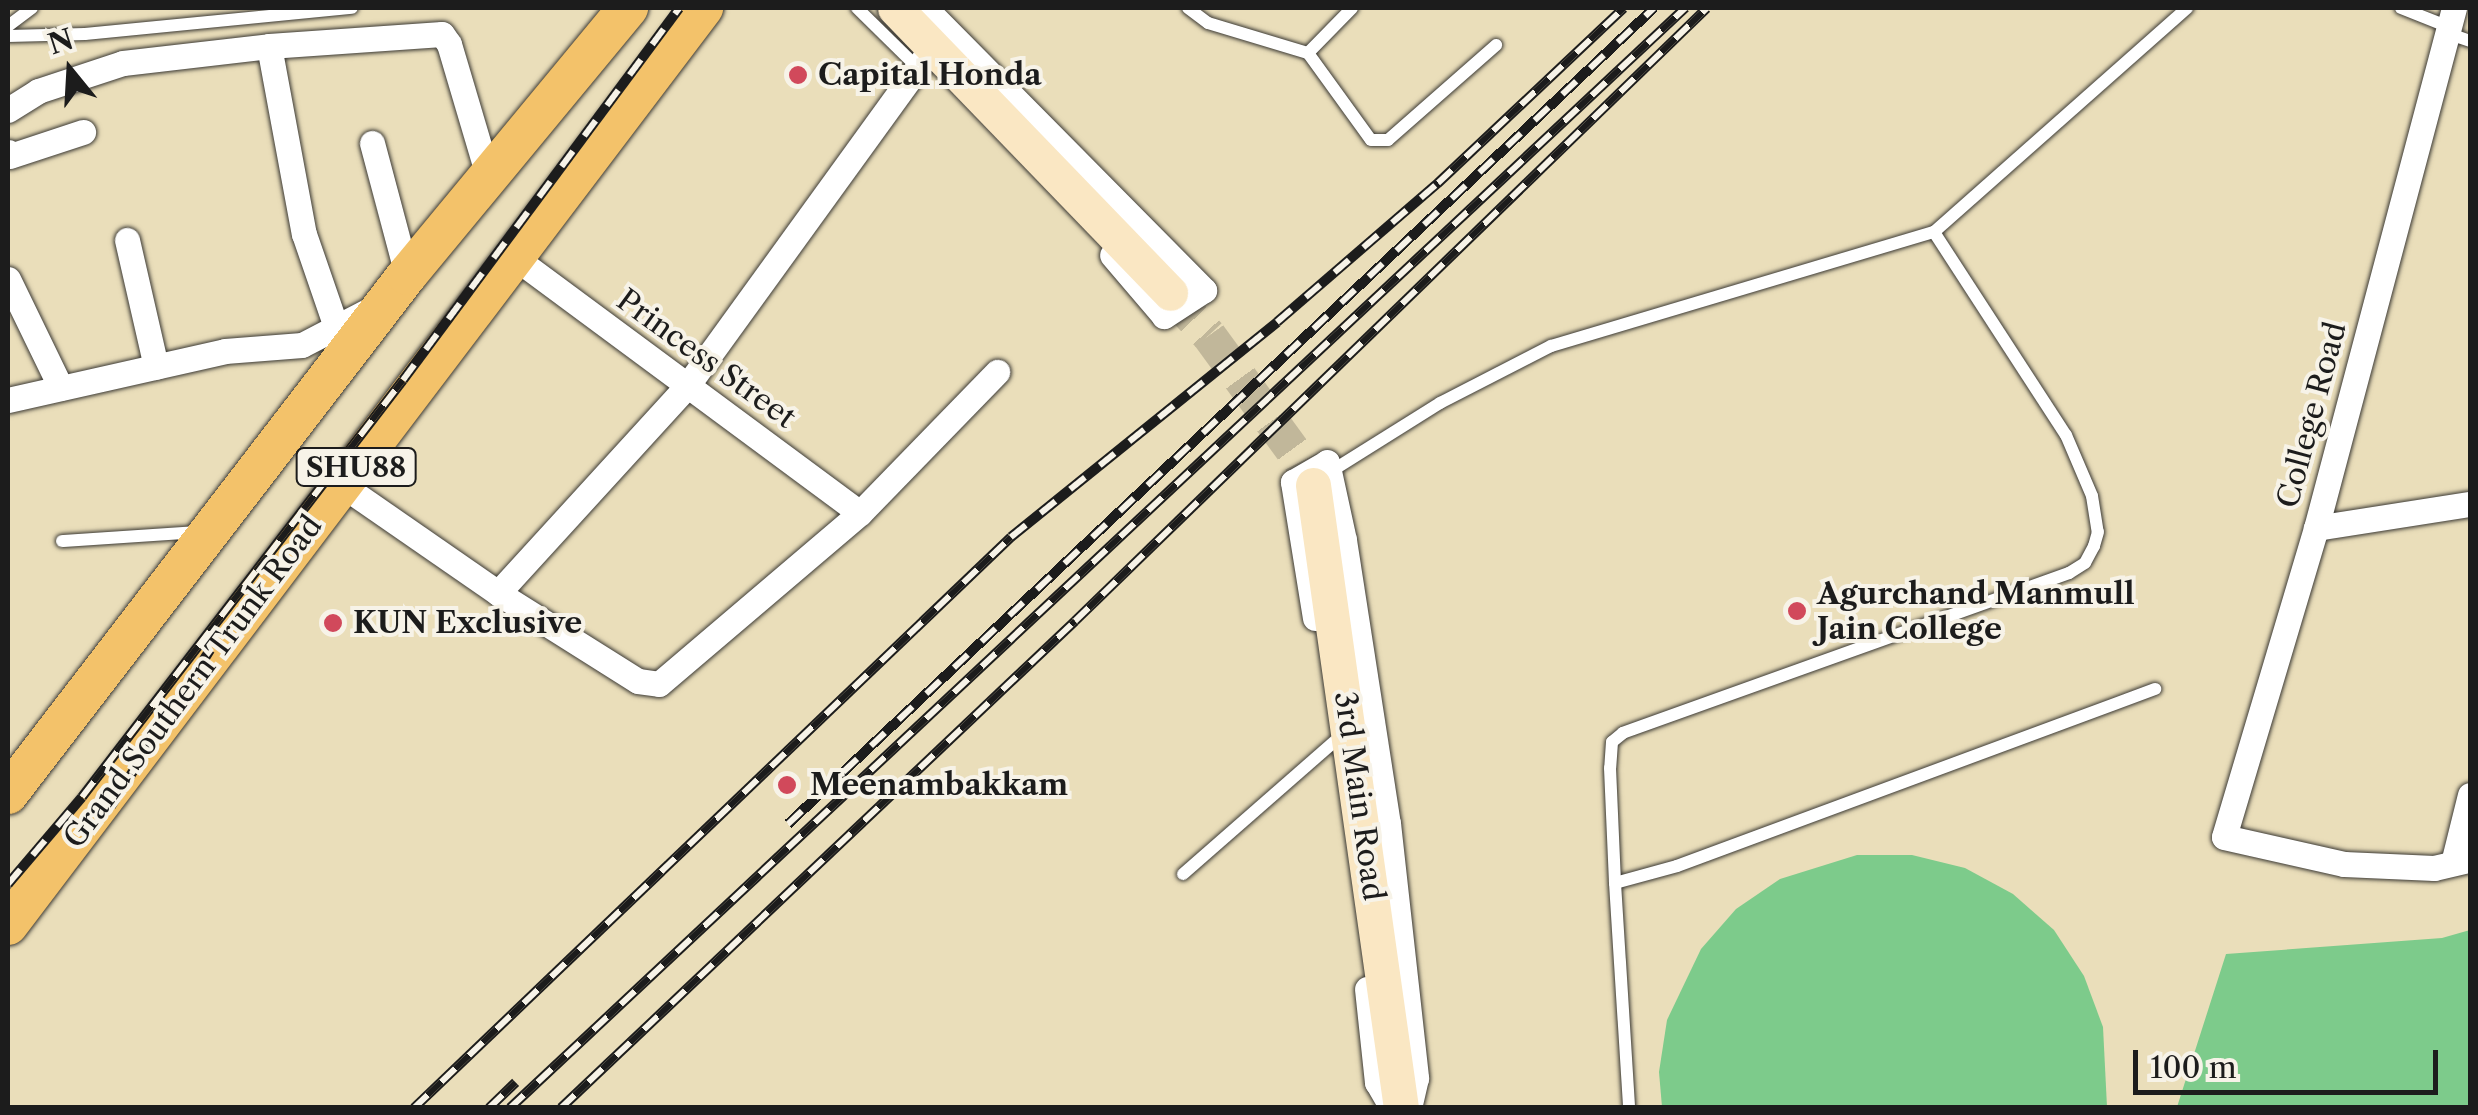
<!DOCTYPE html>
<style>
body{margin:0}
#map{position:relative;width:2478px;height:1115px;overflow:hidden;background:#eadeba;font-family:"Libre Caslon Text",serif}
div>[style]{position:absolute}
.green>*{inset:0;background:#7dcb8b}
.secondary-tunnel>*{height:35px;margin-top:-17.5px;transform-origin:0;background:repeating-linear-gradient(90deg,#c1b79a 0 35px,transparent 0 53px)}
.roads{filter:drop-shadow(0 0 2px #3b3934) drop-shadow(0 0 2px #3b3934)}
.lane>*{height:12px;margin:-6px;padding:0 6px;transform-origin:6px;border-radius:6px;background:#fff}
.street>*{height:25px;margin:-12.5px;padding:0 12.5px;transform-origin:12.5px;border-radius:12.5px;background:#fff}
.secondary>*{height:35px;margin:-17.5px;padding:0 17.5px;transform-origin:17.5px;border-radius:17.5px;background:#fae7c3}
.primary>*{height:40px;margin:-20px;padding:0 20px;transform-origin:20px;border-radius:20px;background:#f3c26a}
.rail>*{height:10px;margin-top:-5px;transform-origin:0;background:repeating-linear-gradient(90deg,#f7f3e8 0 19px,#1c1c1c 0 38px);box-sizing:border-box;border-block:2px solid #1c1c1c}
.dots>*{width:28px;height:28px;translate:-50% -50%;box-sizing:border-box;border:5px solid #f7f3e8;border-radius:50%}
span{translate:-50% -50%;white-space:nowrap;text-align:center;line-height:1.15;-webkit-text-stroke:8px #f7f3e8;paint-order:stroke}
.shield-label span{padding:2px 8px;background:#f7f3e8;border:2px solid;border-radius:8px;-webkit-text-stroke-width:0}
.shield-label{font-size:28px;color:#1c1c1c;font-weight:700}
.poi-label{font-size:30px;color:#1c1c1c;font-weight:700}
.left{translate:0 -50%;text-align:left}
.street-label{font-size:30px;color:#1c1c1c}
.frame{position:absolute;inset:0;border:10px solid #1c1c1c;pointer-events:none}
.north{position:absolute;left:20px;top:20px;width:100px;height:100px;-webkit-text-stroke:8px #f7f3e8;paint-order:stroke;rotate:342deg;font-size:28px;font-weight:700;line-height:40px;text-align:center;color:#1c1c1c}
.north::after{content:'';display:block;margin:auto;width:35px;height:45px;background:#1c1c1c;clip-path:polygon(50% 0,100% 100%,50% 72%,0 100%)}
.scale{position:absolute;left:2133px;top:1050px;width:305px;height:45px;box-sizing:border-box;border:5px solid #1c1c1c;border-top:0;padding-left:12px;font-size:30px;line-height:35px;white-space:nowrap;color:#1c1c1c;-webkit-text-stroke:8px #f7f3e8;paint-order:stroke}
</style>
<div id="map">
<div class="green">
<i style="clip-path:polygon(1857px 855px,1912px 855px,1965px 868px,2013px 894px,2054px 930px,2084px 976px,2103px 1027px,2107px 1107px,1662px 1107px,1659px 1072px,1667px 1020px,1701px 949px,1736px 909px,1780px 879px)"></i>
<i style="clip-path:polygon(2470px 930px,2470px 1107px,2177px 1107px,2226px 954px,2442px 938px)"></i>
</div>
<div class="secondary-tunnel">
<i style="left:1170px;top:293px;width:57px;rotate:47.1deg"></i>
<i style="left:1209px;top:335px;width:156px;rotate:53.9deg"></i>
<i style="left:1301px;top:461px;width:27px;rotate:63deg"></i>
</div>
<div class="roads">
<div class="lane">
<i style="left:857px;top:8px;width:86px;rotate:44.5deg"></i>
<i style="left:1188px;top:8px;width:25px;rotate:37deg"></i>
<i style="left:1208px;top:23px;width:104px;rotate:16.7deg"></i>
<i style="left:1308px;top:53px;width:107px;rotate:54.1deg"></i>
<i style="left:1371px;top:140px;width:17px"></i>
<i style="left:1388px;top:140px;width:144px;rotate:-41.3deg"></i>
<i style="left:2401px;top:8px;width:52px;rotate:21.6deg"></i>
<i style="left:8px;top:26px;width:30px;rotate:-37deg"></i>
<i style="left:2447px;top:33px;width:24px;rotate:19deg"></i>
<i style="left:8px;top:36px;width:77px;rotate:-1.5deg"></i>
<i style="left:85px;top:34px;width:268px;rotate:-5.6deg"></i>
<i style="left:1308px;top:53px;width:63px;rotate:-45.6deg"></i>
<i style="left:1934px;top:232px;width:242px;rotate:57deg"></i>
<i style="left:2066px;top:435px;width:66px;rotate:66.9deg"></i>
<i style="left:2092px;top:496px;width:36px;rotate:81deg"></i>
<i style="left:2098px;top:532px;width:15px;rotate:106deg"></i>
<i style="left:2094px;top:546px;width:19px;rotate:118deg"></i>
<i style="left:2085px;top:563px;width:19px;rotate:148deg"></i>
<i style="left:2069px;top:573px;width:474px;rotate:160.3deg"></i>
<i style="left:1623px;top:733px;width:14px;rotate:141deg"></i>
<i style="left:1612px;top:742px;width:26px;rotate:94deg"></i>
<i style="left:1610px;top:768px;width:115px;rotate:87.5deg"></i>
<i style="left:1615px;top:883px;width:64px;rotate:-15.3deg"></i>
<i style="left:1677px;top:866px;width:510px;rotate:-20.32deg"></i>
<i style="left:1330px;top:472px;width:130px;rotate:-32.1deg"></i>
<i style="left:1440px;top:403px;width:125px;rotate:-27.2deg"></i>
<i style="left:1551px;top:346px;width:400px;rotate:-16.6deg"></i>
<i style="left:1934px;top:232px;width:338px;rotate:-41.5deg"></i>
<i style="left:62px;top:541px;width:134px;rotate:-3.8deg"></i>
<i style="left:1183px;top:874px;width:201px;rotate:-41.2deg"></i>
<i style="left:1615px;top:883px;width:225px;rotate:86.4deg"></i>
</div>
<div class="street">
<i style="left:925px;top:8px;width:397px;rotate:45.3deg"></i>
<i style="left:1204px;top:290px;width:48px;rotate:147deg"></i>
<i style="left:1164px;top:316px;width:80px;rotate:-130.4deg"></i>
<i style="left:2454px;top:8px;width:538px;rotate:104.86deg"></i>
<i style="left:2316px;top:528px;width:322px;rotate:106.6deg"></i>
<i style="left:2224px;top:837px;width:123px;rotate:12.7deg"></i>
<i style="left:2344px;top:864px;width:90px;rotate:2.5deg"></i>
<i style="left:2434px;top:868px;width:37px;rotate:-13deg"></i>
<i style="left:269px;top:46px;width:191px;rotate:79.5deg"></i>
<i style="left:304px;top:234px;width:98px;rotate:71deg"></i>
<i style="left:8px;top:110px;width:36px;rotate:-32deg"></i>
<i style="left:38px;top:91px;width:89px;rotate:-18.2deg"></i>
<i style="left:123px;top:63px;width:147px;rotate:-6.6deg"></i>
<i style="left:269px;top:46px;width:173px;rotate:-4deg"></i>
<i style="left:442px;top:34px;width:12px;rotate:55deg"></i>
<i style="left:449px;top:44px;width:138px;rotate:73.5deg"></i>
<i style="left:372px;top:143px;width:137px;rotate:75.1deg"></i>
<i style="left:8px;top:152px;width:4px;rotate:63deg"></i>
<i style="left:10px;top:156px;width:77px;rotate:-18.2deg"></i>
<i style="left:127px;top:240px;width:130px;rotate:77.1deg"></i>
<i style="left:514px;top:257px;width:430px;rotate:36.5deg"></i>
<i style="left:8px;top:279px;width:121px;rotate:64.1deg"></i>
<i style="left:8px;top:400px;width:222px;rotate:-12.7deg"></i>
<i style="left:225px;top:351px;width:77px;rotate:-4.5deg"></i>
<i style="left:302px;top:345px;width:80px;rotate:-27.5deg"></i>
<i style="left:342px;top:485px;width:190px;rotate:34.7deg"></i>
<i style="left:498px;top:593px;width:165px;rotate:32.2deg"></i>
<i style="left:638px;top:681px;width:21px;rotate:8deg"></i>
<i style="left:659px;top:684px;width:264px;rotate:-40.4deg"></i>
<i style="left:860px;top:513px;width:197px;rotate:-45.8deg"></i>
<i style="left:2316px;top:528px;width:156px;rotate:-8.9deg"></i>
<i style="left:498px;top:593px;width:280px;rotate:-47.6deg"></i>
<i style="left:687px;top:386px;width:404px;rotate:-54.1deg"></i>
<i style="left:1315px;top:618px;width:138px;rotate:-99.2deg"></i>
<i style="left:1293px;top:482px;width:39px;rotate:-30deg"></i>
<i style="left:1327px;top:462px;width:80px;rotate:77.7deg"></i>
<i style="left:1344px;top:540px;width:286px;rotate:81.2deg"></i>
<i style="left:1388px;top:823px;width:257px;rotate:83.7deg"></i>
<i style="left:1416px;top:1078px;width:31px;rotate:103deg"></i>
<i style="left:2453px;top:863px;width:70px;rotate:-76deg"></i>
<i style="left:1367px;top:989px;width:94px;rotate:83.9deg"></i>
<i style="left:1377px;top:1082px;width:30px;rotate:60deg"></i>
</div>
<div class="secondary">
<i style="left:895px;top:8px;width:396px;rotate:46deg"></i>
<i style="left:1313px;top:485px;width:629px;rotate:81.96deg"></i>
</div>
<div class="primary">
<i style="left:8px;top:794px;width:655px;rotate:-52.45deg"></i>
<i style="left:407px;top:275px;width:347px;rotate:-50.4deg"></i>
<i style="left:8px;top:925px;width:1151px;rotate:-52.84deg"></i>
</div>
</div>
<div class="rail">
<i style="left:111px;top:806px;width:185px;rotate:-57.6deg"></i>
<i style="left:788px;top:824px;width:1190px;rotate:-43.3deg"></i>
<i style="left:8px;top:884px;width:114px;rotate:-49.6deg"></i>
<i style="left:82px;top:797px;width:526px;rotate:-52.41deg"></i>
<i style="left:403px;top:380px;width:463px;rotate:-53.4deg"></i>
<i style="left:414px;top:1108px;width:826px;rotate:-43.72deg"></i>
<i style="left:1011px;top:537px;width:342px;rotate:-38.9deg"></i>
<i style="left:1277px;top:322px;width:213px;rotate:-40.8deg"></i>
<i style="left:1438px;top:183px;width:255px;rotate:-43.3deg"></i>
<i style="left:489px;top:1108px;width:37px;rotate:-44deg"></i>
<i style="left:510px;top:1108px;width:1610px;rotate:-43.11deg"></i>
<i style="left:561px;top:1108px;width:708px;rotate:-43.45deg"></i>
<i style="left:1075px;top:621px;width:880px;rotate:-44.13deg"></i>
</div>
<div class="dots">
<i style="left:798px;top:75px;background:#d1495b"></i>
<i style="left:1797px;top:611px;background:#d1495b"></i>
<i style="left:333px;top:623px;background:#d1495b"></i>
<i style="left:787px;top:785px;background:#d1495b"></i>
</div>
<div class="shield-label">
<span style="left:356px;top:467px">SHU88</span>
</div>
<div class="poi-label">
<span class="left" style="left:818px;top:75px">Capital Honda</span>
<span class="left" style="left:1817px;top:611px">Agurchand Manmull<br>Jain College</span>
<span class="left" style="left:353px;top:623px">KUN Exclusive</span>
<span class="left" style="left:810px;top:785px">Meenambakkam</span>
</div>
<div class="street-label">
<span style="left:706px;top:359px;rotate:36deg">Princess Street</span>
<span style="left:2312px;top:415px;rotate:-75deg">College Road</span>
<span style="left:193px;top:682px;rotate:-53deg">Grand Southern Trunk Road</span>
<span style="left:1359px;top:796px;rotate:82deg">3rd Main Road</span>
</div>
<div class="frame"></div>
<div class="north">N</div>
<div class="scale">100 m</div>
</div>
